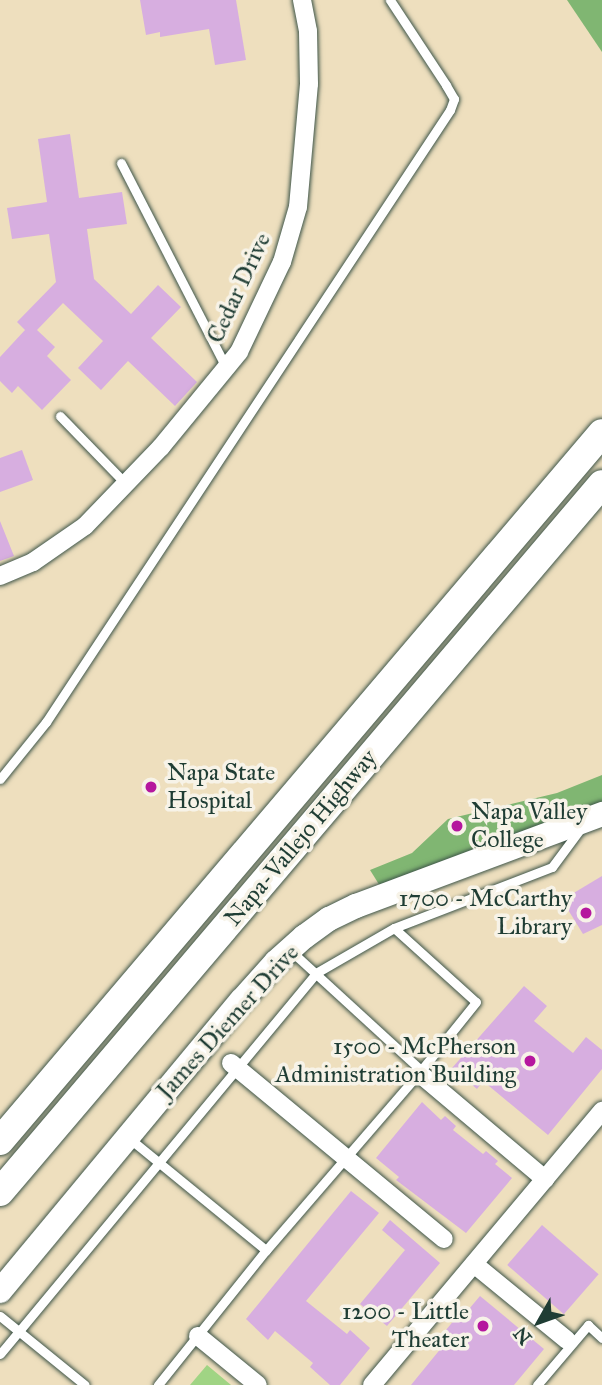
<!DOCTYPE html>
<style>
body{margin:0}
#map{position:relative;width:602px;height:1385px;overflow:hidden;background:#eedfbe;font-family:"IM FELL Great Primer",serif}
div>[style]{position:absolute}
.green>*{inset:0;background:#a0d484}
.forest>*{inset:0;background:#80b672}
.building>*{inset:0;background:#d7aee0;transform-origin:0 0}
.roads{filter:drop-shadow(0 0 2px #3e5549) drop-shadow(0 0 2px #3e5549)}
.lane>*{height:9px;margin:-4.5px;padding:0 4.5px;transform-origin:4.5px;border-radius:4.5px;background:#fff}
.street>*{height:18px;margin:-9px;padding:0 9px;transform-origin:9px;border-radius:9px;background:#fff}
.secondary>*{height:24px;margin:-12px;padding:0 12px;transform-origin:12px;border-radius:12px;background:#fff}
.primary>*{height:28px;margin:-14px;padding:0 14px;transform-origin:14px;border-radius:14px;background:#fff}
.dots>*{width:19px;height:19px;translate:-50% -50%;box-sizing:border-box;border:4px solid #f7f3e8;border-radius:50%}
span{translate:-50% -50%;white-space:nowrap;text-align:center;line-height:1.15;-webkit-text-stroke:7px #f7f3e8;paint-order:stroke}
.street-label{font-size:24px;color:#1f3d34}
.poi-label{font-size:24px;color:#1f3d34}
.left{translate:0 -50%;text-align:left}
.right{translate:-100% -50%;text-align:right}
.north{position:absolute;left:504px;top:1287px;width:70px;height:70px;-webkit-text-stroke:5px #f7f3e8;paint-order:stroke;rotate:230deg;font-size:19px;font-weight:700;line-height:28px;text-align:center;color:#1f3d34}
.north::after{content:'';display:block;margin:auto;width:24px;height:32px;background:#1f3d34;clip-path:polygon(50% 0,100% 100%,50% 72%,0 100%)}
</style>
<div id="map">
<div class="green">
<i style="clip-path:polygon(207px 1365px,231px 1385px,190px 1385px)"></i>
</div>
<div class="forest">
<i style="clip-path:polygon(567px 0,602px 0,602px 52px)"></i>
<i style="clip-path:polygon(602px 775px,602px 814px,385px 894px,370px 870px,412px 853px,448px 819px,557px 793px)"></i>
</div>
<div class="building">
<i style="clip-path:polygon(140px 0,236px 0,246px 60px,215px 65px,209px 29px,160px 37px,160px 32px,146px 35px)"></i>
<i style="clip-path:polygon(70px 134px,79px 198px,122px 192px,127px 224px,87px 229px,94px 279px,131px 314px,158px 285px,181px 307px,151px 338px,197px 382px,175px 406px,128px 361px,101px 390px,78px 368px,103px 341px,63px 303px,37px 330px,55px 347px,47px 356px,71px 380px,42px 410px,18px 386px,12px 393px,0 381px,0 357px,25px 330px,17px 322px,56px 282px,49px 234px,12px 239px,7px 208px,47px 202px,38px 139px)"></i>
<i style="clip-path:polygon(22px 450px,33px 480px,0 492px,0 458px)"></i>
<i style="clip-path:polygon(0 521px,14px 556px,0 561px)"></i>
<i style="clip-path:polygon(602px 876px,602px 925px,583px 934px,562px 900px)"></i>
<i style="clip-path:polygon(524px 986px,547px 1006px,534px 1021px,573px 1053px,586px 1037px,602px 1050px,602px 1069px,548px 1135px,483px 1081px,477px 1089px,452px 1068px)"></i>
<i style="clip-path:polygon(422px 1102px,441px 1120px,445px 1116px,456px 1126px,453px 1130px,483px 1154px,486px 1151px,498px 1161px,495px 1164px,512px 1178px,466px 1233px,396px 1180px,399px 1177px,376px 1158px)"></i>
<i style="clip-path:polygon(351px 1191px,379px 1213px,306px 1301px,347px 1334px,350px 1330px,370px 1348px,340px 1385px,330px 1385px,310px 1367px,313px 1363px,275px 1331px,268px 1340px,246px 1319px)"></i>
<i style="clip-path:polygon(390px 1220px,440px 1263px,387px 1326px,360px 1304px,405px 1250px,382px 1230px)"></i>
<i style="left:542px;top:1225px;width:75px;height:53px;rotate:41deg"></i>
<i style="clip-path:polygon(480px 1296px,544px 1349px,514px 1385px,411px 1385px,442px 1347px,436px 1342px,465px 1307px,469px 1309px)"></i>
</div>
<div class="roads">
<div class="lane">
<i style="left:121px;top:163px;width:229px;rotate:62.8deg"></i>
<i style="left:60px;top:416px;width:95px;rotate:45.9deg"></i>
<i style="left:0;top:779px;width:73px;rotate:-51.1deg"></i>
<i style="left:46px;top:722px;width:733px;rotate:-56.57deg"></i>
<i style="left:450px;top:110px;width:12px;rotate:-70deg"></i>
<i style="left:454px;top:99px;width:16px;rotate:-120deg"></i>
<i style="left:446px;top:85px;width:102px;rotate:-123.4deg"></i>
<i style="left:394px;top:928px;width:169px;rotate:-21.1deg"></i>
<i style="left:552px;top:867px;width:49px;rotate:-53.4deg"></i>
<i style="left:291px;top:951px;width:176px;rotate:42.5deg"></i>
<i style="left:129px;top:1138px;width:177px;rotate:39.3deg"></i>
<i style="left:0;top:1316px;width:109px;rotate:39.1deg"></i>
<i style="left:0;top:1354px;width:495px;rotate:-50.3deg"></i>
<i style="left:316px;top:973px;width:90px;rotate:-30deg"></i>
<i style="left:394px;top:928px;width:110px;rotate:42.1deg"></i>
<i style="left:476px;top:1002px;width:91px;rotate:128.8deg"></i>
<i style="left:419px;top:1073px;width:234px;rotate:130.8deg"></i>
<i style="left:266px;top:1250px;width:173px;rotate:128.7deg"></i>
<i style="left:537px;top:1385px;width:79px;rotate:-49.6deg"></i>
<i style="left:588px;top:1325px;width:19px;rotate:43deg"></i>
</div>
<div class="street">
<i style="left:0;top:576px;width:36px;rotate:-23deg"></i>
<i style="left:33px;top:562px;width:63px;rotate:-34.7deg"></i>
<i style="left:85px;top:526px;width:110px;rotate:-46.1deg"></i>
<i style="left:161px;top:447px;width:123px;rotate:-50.6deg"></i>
<i style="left:239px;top:352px;width:100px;rotate:-64.5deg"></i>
<i style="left:282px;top:262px;width:57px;rotate:-73.8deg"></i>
<i style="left:298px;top:207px;width:123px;rotate:-84.9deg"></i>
<i style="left:309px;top:84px;width:53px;rotate:-91.1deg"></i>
<i style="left:308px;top:31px;width:32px;rotate:-101deg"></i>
<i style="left:231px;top:1063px;width:276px;rotate:39.6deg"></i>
<i style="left:419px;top:1073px;width:165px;rotate:40.1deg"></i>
<i style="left:474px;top:1264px;width:120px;rotate:39.3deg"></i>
<i style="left:198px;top:1336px;width:77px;rotate:39.2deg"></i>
<i style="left:372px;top:1385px;width:358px;rotate:-50deg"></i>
</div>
<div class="secondary">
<i style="left:0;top:1291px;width:378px;rotate:-50.3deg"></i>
<i style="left:242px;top:1000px;width:51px;rotate:-48.2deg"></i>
<i style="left:276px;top:962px;width:38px;rotate:-42deg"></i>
<i style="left:304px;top:937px;width:31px;rotate:-36deg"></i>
<i style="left:329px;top:919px;width:30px;rotate:-26deg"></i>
<i style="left:356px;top:906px;width:263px;rotate:-20.5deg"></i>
</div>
<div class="primary">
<i style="left:0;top:1141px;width:929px;rotate:-49.63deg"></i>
<i style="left:0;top:1192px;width:929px;rotate:-49.63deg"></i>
</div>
</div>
<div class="dots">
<i style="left:151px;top:787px;background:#b5179e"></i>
<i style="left:457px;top:826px;background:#b5179e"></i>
<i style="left:586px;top:913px;background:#b5179e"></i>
<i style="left:530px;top:1061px;background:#b5179e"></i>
<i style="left:483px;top:1326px;background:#b5179e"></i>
</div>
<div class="street-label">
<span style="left:239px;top:288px;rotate:-65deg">Cedar Drive</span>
<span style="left:301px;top:838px;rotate:-50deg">Napa-Vallejo Highway</span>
<span style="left:228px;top:1022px;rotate:-48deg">James Diemer Drive</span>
</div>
<div class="poi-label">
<span class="left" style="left:167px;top:787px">Napa State<br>Hospital</span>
<span class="left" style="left:471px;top:826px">Napa Valley<br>College</span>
<span class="right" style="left:572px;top:913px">1700 - McCarthy<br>Library</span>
<span class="right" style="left:516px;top:1061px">1500 - McPherson<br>Administration Building</span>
<span class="right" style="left:469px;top:1326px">1200 - Little<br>Theater</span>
</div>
<div class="north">N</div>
</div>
